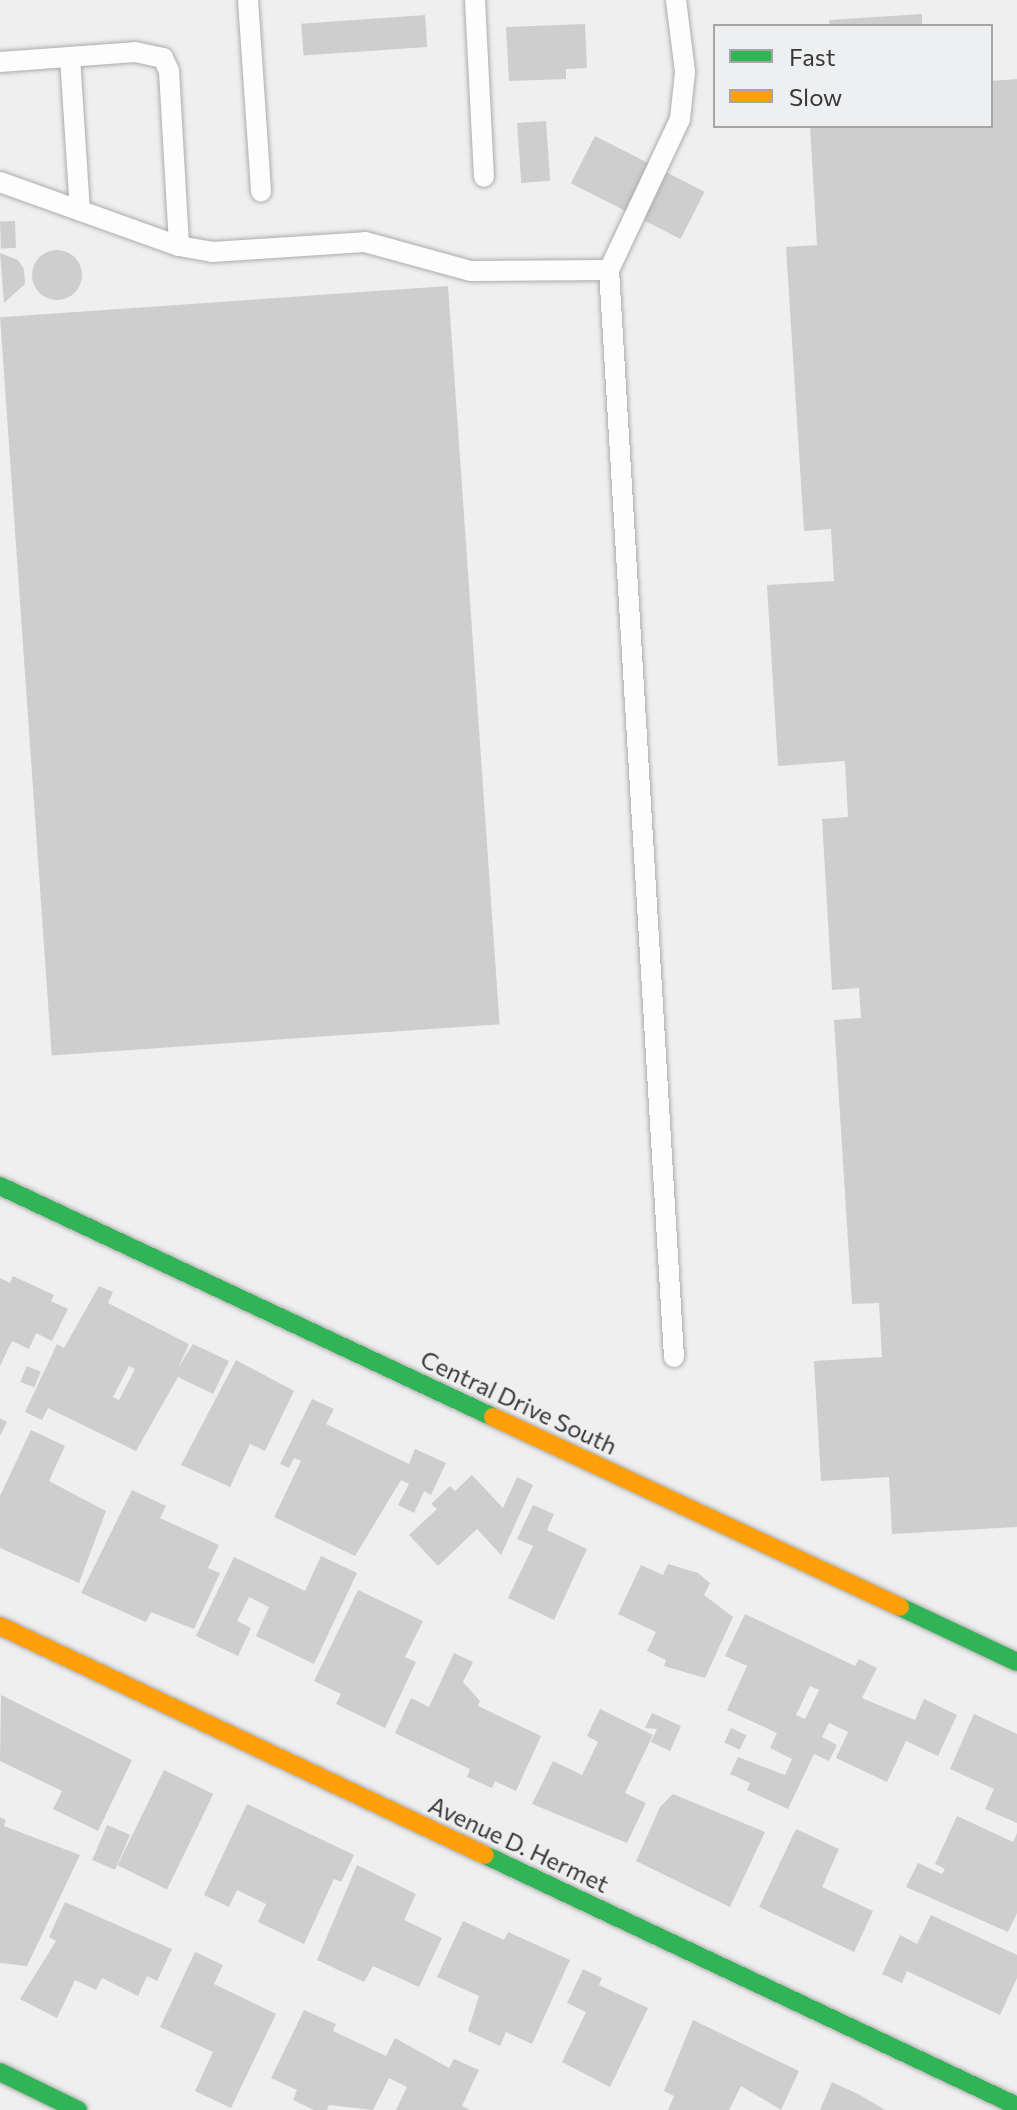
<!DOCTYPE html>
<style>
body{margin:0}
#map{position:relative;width:1017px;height:2110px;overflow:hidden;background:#efefef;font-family:Commissioner,sans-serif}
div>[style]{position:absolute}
.building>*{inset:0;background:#cececf;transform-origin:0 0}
.round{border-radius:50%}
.roads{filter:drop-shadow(0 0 2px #acacad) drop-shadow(0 0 2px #acacad)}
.lane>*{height:20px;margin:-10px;padding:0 10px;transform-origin:10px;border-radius:10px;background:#fdfdfd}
.fast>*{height:18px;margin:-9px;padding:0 9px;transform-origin:9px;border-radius:9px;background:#30b455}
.slow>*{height:18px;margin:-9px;padding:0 9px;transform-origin:9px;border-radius:9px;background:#ff9f0a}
span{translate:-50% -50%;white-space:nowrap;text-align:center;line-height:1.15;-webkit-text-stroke:6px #eeeff0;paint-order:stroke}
.street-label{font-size:24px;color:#373737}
.legend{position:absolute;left:713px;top:24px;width:280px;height:104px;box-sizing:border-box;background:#eeeff0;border:2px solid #a5a5a6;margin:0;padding:10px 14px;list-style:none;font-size:24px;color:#373737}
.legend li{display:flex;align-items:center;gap:16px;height:40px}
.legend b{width:40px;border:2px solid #a5a5a6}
</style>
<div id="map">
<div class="building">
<i style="clip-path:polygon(922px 14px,922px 26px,830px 26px,829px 20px)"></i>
<i style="left:425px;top:15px;width:32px;height:124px;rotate:86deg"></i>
<i style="clip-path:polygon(585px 24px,587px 68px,566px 69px,566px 79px,509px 81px,506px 27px)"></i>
<i style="clip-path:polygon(1017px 79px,1017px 1527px,892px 1534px,889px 1477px,821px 1481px,814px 1361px,882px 1357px,879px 1303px,852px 1304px,834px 1020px,861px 1018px,859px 988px,832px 990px,822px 819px,848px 817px,845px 761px,778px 766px,767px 585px,834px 581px,831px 529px,804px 531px,786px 247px,817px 245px,810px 126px,991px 126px,991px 81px)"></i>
<i style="left:546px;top:121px;width:60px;height:29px;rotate:86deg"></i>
<i style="left:595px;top:136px;width:123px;height:53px;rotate:27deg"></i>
<i style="left:15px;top:221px;width:27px;height:15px;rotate:88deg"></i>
<i class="round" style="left:32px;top:250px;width:50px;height:50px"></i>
<i style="clip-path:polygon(0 253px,18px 260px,24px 269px,25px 284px,4px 303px)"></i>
<i style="left:448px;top:286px;width:740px;height:449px;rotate:86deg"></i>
<i style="clip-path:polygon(13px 1276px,54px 1295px,51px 1301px,68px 1309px,52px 1341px,36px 1333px,29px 1349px,12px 1341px,0 1366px,0 1278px,10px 1283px)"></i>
<i style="clip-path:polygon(evenodd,99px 1286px,113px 1292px,108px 1303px,189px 1344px,178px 1368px,193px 1344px,229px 1361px,213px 1394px,178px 1377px,136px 1451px,48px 1408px,42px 1420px,25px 1412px,57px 1344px,64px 1348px,99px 1286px,129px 1366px,135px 1369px,119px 1400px,113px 1397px,129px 1366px)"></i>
<i style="clip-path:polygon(236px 1360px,294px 1391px,265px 1451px,250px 1444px,230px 1487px,181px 1465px)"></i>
<i style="left:27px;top:1366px;width:15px;height:17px;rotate:23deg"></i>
<i style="clip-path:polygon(312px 1399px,334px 1409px,326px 1424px,409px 1464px,415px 1449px,446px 1463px,431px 1495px,424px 1491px,414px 1513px,398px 1505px,409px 1484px,401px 1480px,355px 1556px,274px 1517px,301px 1461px,294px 1458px,289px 1468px,280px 1464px)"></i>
<i style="clip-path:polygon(0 1418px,7px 1422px,0 1436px)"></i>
<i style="clip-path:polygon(31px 1430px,65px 1446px,49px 1481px,106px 1511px,79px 1583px,0 1548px,0 1496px)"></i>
<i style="clip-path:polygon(472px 1475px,503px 1508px,517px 1477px,533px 1485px,501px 1555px,477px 1529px,438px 1566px,409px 1535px,437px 1509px,431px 1504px,450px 1486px,455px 1491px)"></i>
<i style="clip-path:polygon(132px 1490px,166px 1506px,160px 1518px,219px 1545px,208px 1568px,220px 1573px,194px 1629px,151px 1612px,146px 1622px,81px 1593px)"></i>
<i style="clip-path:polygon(533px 1505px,554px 1514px,547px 1530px,587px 1549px,554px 1620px,508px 1598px,533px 1546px,517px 1539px)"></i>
<i style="clip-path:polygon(321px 1556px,357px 1573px,314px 1664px,256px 1636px,269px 1607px,249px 1597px,237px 1621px,251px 1628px,238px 1656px,196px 1636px,234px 1557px,305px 1591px)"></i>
<i style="clip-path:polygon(668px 1564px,698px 1573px,710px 1583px,704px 1595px,733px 1617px,705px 1678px,664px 1666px,666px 1660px,647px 1651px,656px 1632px,618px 1614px,641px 1565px,663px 1575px)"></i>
<i style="clip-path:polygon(358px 1590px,423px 1621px,405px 1657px,416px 1662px,385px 1728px,336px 1704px,341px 1694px,314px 1681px)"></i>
<i style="clip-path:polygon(evenodd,745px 1614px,855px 1666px,859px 1659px,877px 1668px,862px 1698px,864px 1699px,915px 1720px,924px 1699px,957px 1715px,938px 1756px,906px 1741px,887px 1782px,836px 1758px,848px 1732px,829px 1723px,822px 1737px,837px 1745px,829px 1761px,814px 1754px,788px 1809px,747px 1790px,750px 1783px,730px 1774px,738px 1757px,785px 1775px,792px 1759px,770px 1748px,777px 1733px,727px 1710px,747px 1666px,725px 1656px,745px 1614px,810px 1686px,819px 1690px,805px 1719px,796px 1715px,810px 1686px)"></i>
<i style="clip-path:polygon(454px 1653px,473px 1662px,463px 1682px,480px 1701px,478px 1706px,541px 1736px,516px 1791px,495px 1781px,492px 1788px,467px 1777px,470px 1769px,395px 1733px,411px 1698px,429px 1707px)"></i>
<i style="clip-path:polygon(1px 1695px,132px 1760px,98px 1831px,53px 1809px,62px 1791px,0 1761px)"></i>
<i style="clip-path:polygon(600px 1709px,653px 1735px,625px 1793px,646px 1803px,627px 1843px,532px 1804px,553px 1761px,582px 1775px,598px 1742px,587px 1736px)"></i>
<i style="clip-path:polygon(652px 1713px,681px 1726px,670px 1751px,651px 1742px,657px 1729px,645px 1728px)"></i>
<i style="clip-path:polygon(974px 1714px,1017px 1734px,1017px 1823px,985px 1809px,994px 1789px,950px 1769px)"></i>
<i style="left:731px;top:1728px;width:17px;height:16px;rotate:25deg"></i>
<i style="left:164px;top:1770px;width:55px;height:106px;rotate:26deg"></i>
<i style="clip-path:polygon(673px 1794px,765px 1832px,730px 1907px,636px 1861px,660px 1807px)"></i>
<i style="clip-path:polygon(247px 1804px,354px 1855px,341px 1882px,334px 1879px,304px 1944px,258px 1922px,266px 1904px,237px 1890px,229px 1907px,204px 1895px)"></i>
<i style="clip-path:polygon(957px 1816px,1013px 1842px,1017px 1833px,1017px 1913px,1008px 1932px,906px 1887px,918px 1863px,942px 1874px,945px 1869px,935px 1864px)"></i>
<i style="clip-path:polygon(0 1817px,6px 1820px,4px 1826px,80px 1855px,27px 1966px,0 1963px)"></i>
<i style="left:107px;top:1825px;width:25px;height:38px;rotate:23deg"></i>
<i style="clip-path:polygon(796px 1829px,839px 1849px,822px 1887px,873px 1911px,854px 1952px,759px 1907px)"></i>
<i style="clip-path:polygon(357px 1865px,416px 1894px,404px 1920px,442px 1938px,419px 1987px,373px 1966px,364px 1982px,317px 1960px)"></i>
<i style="clip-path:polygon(65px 1902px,172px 1949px,157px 1981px,147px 1976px,138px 1996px,102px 1978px,96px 1990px,75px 1980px,57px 2018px,20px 1999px,56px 1941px,49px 1937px)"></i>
<i style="clip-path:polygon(931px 1915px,1017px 1955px,1017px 1978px,1000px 2015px,907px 1971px,902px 1983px,882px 1974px,900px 1935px,917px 1944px)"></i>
<i style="clip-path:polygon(463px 1921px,504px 1940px,508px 1932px,570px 1960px,532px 2044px,506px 2032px,500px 2046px,468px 2031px,479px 1996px,437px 1977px)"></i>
<i style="clip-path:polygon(195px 1952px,223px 1965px,214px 1984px,276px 2014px,231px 2108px,195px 2091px,213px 2052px,160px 2027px)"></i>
<i style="clip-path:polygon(583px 1969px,602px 1978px,599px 1985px,648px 2008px,610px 2087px,562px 2062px,586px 2012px,567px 2003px)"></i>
<i style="clip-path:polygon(304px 2010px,336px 2024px,333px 2031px,386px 2056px,395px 2038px,449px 2068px,454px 2059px,479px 2070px,462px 2106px,470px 2110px,396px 2110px,407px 2087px,389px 2078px,373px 2110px,329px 2105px,327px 2110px,314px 2110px,293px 2100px,297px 2090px,271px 2078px)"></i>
<i style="clip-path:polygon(693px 2020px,799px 2071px,781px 2110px,741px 2086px,729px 2110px,668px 2110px,674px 2096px,664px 2091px)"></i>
<i style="clip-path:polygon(832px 2082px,860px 2095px,885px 2110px,820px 2110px)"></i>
</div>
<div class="roads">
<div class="lane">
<i style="left:248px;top:0;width:192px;rotate:86.1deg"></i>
<i style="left:475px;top:0;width:177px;rotate:87.1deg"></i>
<i style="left:70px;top:57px;width:154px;rotate:86.3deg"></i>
<i style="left:0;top:62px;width:135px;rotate:-4.2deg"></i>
<i style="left:135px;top:52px;width:29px;rotate:12deg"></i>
<i style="left:163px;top:58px;width:14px;rotate:65deg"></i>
<i style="left:169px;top:71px;width:175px;rotate:86.7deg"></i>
<i style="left:0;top:182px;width:190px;rotate:19.7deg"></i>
<i style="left:179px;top:246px;width:34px;rotate:10deg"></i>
<i style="left:212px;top:252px;width:153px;rotate:-3.7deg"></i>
<i style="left:365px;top:242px;width:110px;rotate:15.3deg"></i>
<i style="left:471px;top:271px;width:138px;rotate:-0.4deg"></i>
<i style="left:674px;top:1357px;width:1089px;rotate:-93.42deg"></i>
<i style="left:609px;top:270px;width:167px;rotate:-64.8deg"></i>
<i style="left:680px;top:119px;width:47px;rotate:-83.9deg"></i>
<i style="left:685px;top:72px;width:73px;rotate:-97.1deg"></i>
</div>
<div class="fast">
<i style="left:0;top:1186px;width:544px;rotate:25.11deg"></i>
<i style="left:900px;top:1607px;width:129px;rotate:25.2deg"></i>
<i style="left:485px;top:1855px;width:588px;rotate:25.26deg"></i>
<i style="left:0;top:2072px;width:87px;rotate:26deg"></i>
</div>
<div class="slow">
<i style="left:493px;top:1417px;width:449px;rotate:25deg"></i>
<i style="left:0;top:1626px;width:536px;rotate:25.28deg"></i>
</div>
</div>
<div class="street-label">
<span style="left:519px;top:1402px;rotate:25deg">Central Drive South</span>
<span style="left:519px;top:1844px;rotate:25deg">Avenue D. Hermet</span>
</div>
<ul class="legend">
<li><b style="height:10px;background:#30b455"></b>Fast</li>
<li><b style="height:10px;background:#ff9f0a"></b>Slow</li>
</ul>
</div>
